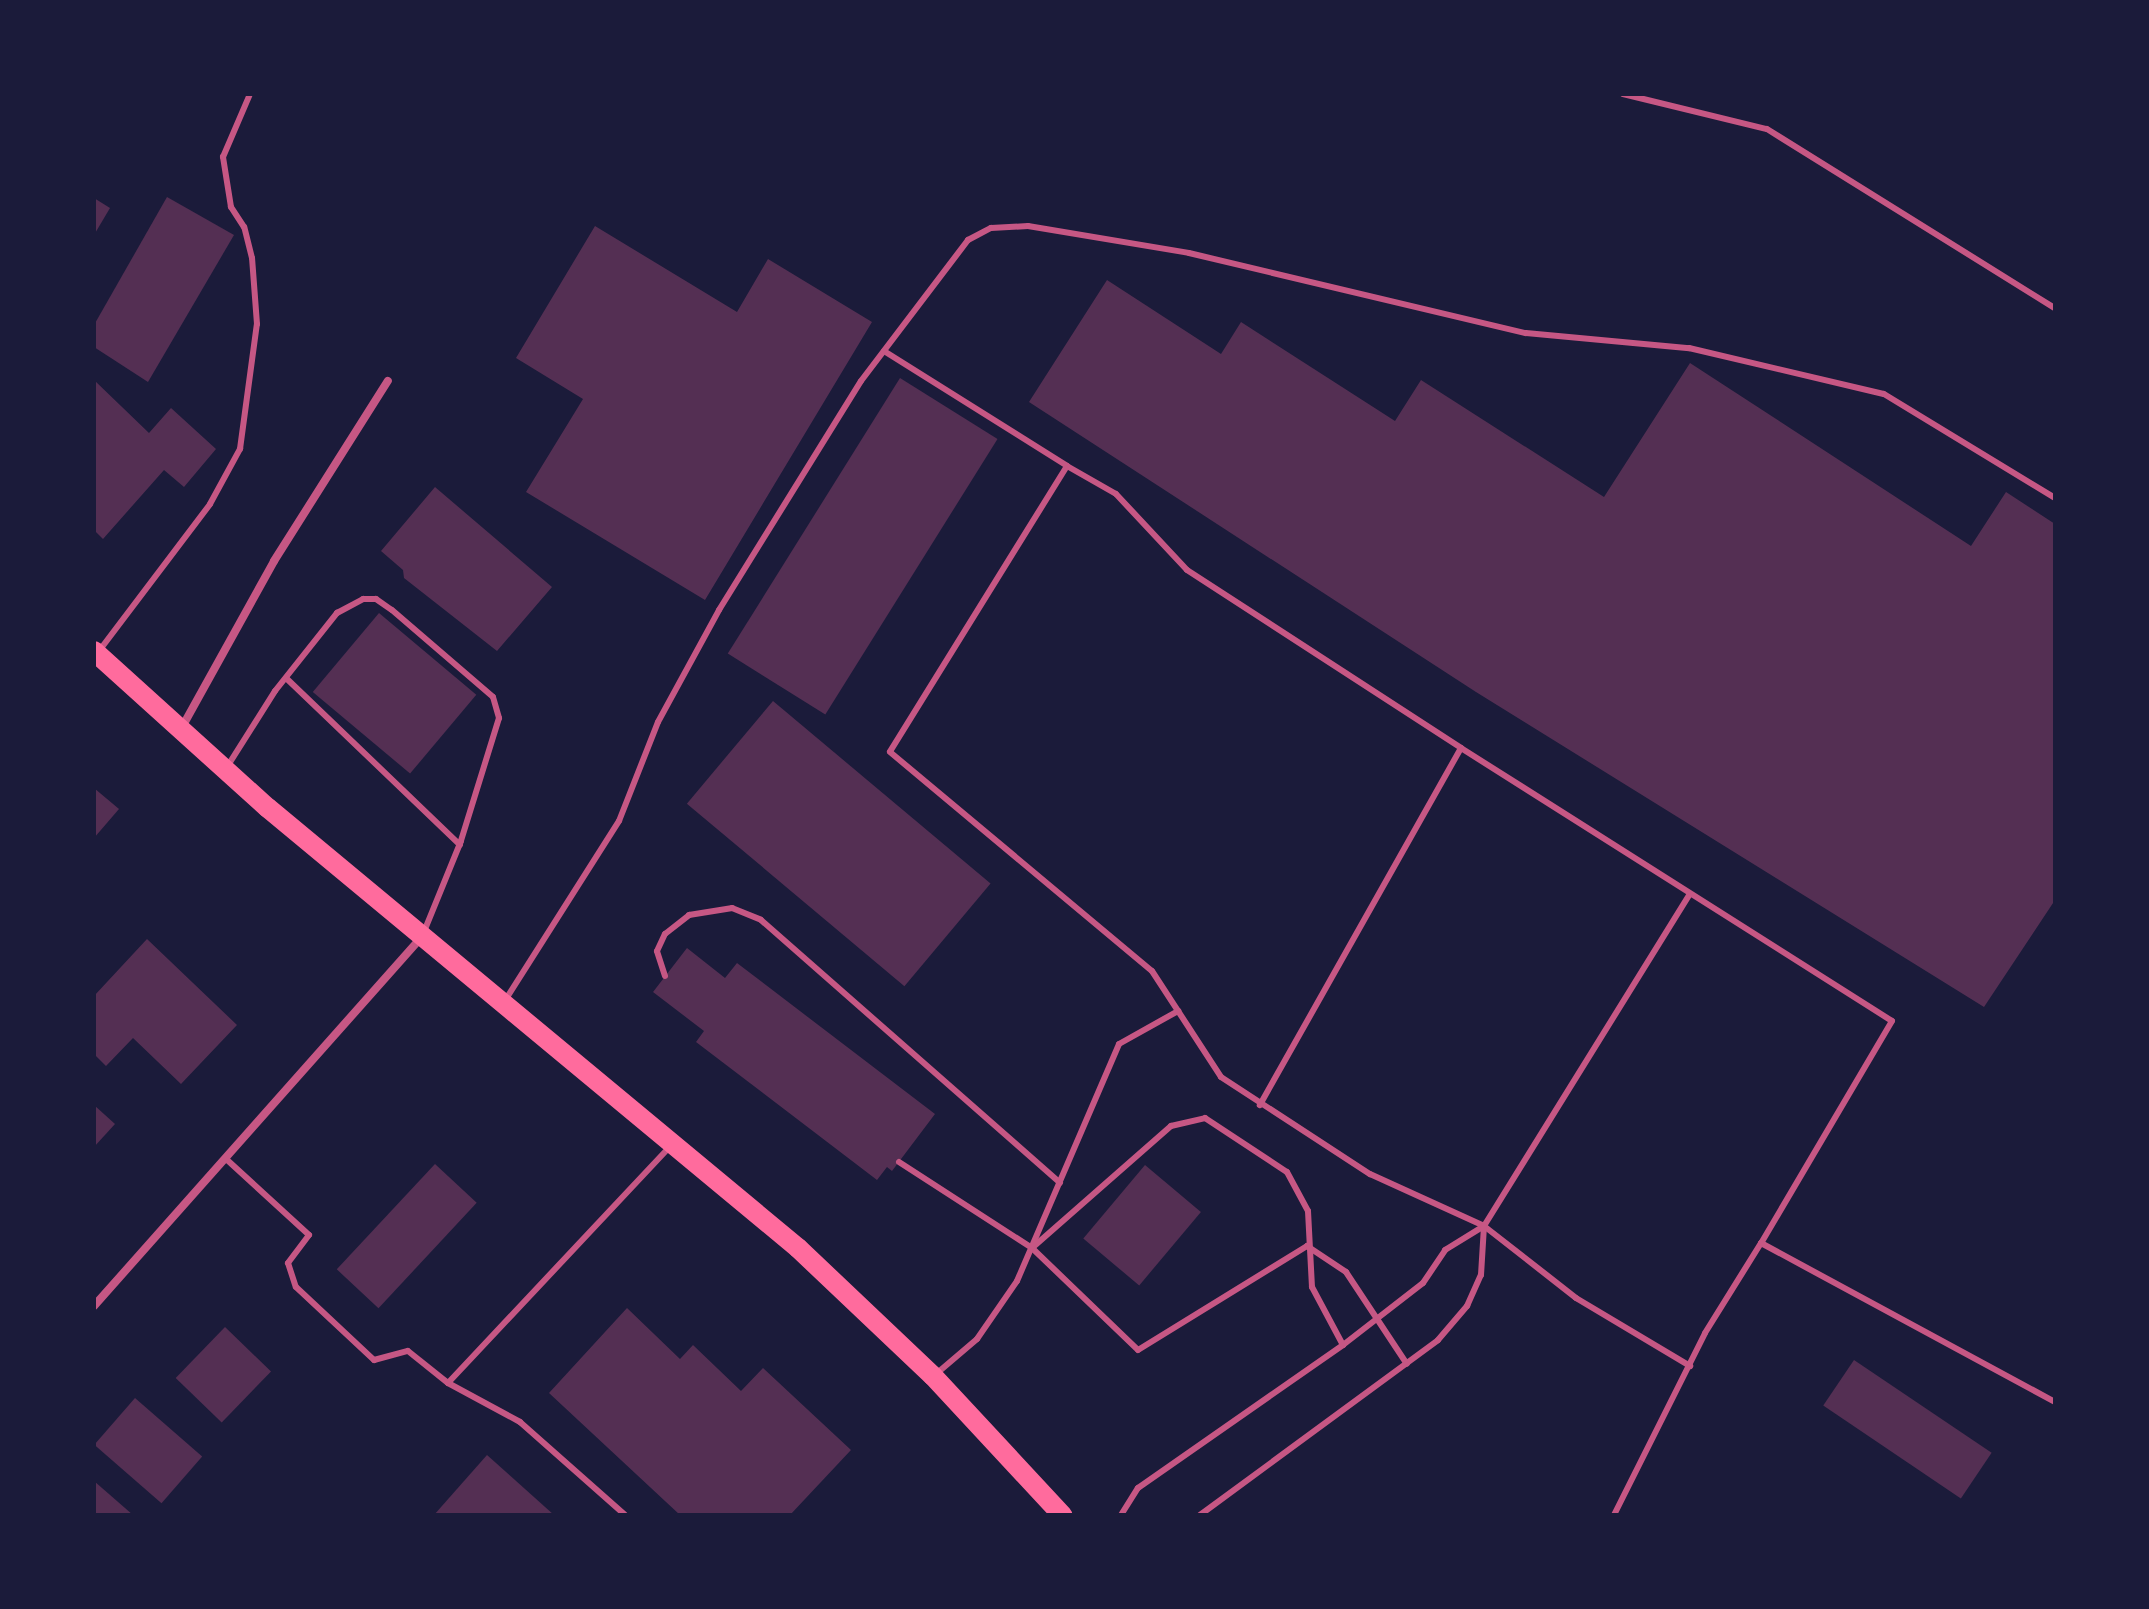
<!DOCTYPE html>
<style>
body{margin:0}
#map{position:relative;width:2149px;height:1609px;overflow:hidden;background:#1b1b3a;font-family:Figtree,sans-serif}
div>[style]{position:absolute}
.building>*{inset:0;background:#542f53;transform-origin:0 0}
.service>*{height:6px;margin:-3px;padding:0 3px;transform-origin:3px;border-radius:3px;background:#c65784}
.minor>*{height:8px;margin:-4px;padding:0 4px;transform-origin:4px;border-radius:4px;background:#c65784}
.primary>*{height:20px;margin:-10px;padding:0 10px;transform-origin:10px;border-radius:10px;background:#ff6b9d}
span{translate:-50% -50%;white-space:nowrap;text-align:center;line-height:1.15;-webkit-text-stroke:6px #1b1b3a;paint-order:stroke}
.frame{position:absolute;inset:0;border:96px solid #1b1b3a;pointer-events:none}
</style>
<div id="map">
<div class="building">
<i style="clip-path:polygon(167px 197px,234px 235px,148px 382px,94px 347px,94px 325px)"></i>
<i style="clip-path:polygon(94px 198px,110px 208px,94px 235px)"></i>
<i style="clip-path:polygon(595px 226px,737px 312px,768px 259px,872px 322px,705px 600px,526px 492px,583px 399px,516px 358px)"></i>
<i style="clip-path:polygon(1107px 280px,1221px 354px,1241px 322px,1395px 421px,1421px 380px,1604px 497px,1690px 363px,1971px 546px,2006px 492px,2055px 524px,2055px 900px,1984px 1007px,1476px 692px,1029px 402px)"></i>
<i style="left:900px;top:378px;width:115px;height:325px;rotate:32deg"></i>
<i style="clip-path:polygon(94px 380px,149px 433px,171px 408px,216px 449px,184px 487px,164px 470px,103px 539px,94px 530px)"></i>
<i style="clip-path:polygon(435px 487px,552px 587px,497px 651px,404px 578px,403px 570px,381px 551px)"></i>
<i style="left:379px;top:613px;width:127px;height:103px;rotate:40deg"></i>
<i style="left:773px;top:701px;width:284px;height:134px;rotate:40deg"></i>
<i style="clip-path:polygon(94px 788px,119px 809px,94px 838px)"></i>
<i style="clip-path:polygon(147px 939px,237px 1025px,181px 1084px,133px 1038px,106px 1066px,94px 1054px,94px 996px)"></i>
<i style="clip-path:polygon(687px 948px,725px 978px,737px 963px,935px 1114px,892px 1171px,887px 1167px,877px 1180px,696px 1042px,704px 1031px,653px 992px)"></i>
<i style="clip-path:polygon(94px 1105px,115px 1124px,94px 1147px)"></i>
<i style="left:435px;top:1164px;width:57px;height:144px;rotate:43deg"></i>
<i style="left:1145px;top:1165px;width:73px;height:96px;rotate:40deg"></i>
<i style="clip-path:polygon(627px 1308px,680px 1359px,693px 1345px,741px 1391px,763px 1368px,851px 1450px,790px 1515px,680px 1515px,549px 1393px)"></i>
<i style="left:225px;top:1327px;width:64px;height:71px;rotate:44deg"></i>
<i style="left:1854px;top:1360px;width:166px;height:55px;rotate:34deg"></i>
<i style="left:135px;top:1398px;width:89px;height:62px;rotate:41deg"></i>
<i style="clip-path:polygon(487px 1455px,554px 1515px,434px 1515px)"></i>
<i style="clip-path:polygon(94px 1481px,133px 1515px,94px 1515px)"></i>
</div>
<div class="service">
<i style="left:1623px;top:94px;width:148px;rotate:13.7deg"></i>
<i style="left:1767px;top:129px;width:339px;rotate:31.9deg"></i>
<i style="left:884px;top:351px;width:216px;rotate:32.1deg"></i>
<i style="left:1067px;top:466px;width:336px;rotate:121.8deg"></i>
<i style="left:890px;top:752px;width:341px;rotate:39.9deg"></i>
<i style="left:1152px;top:971px;width:126px;rotate:56.9deg"></i>
<i style="left:1221px;top:1077px;width:178px;rotate:33.1deg"></i>
<i style="left:1370px;top:1174px;width:125px;rotate:24.5deg"></i>
<i style="left:1484px;top:1226px;width:117px;rotate:38deg"></i>
<i style="left:1576px;top:1298px;width:133px;rotate:30.8deg"></i>
<i style="left:1067px;top:466px;width:56px;rotate:29.7deg"></i>
<i style="left:1116px;top:494px;width:104px;rotate:46.9deg"></i>
<i style="left:1187px;top:570px;width:327px;rotate:33deg"></i>
<i style="left:1461px;top:748px;width:410px;rotate:119.4deg"></i>
<i style="left:99px;top:651px;width:184px;rotate:-52.9deg"></i>
<i style="left:210px;top:504px;width:63px;rotate:-61.4deg"></i>
<i style="left:240px;top:449px;width:126px;rotate:-82.3deg"></i>
<i style="left:257px;top:324px;width:66px;rotate:-94.3deg"></i>
<i style="left:252px;top:258px;width:32px;rotate:-104deg"></i>
<i style="left:244px;top:227px;width:24px;rotate:-123deg"></i>
<i style="left:231px;top:207px;width:51px;rotate:-99.1deg"></i>
<i style="left:223px;top:157px;width:69px;rotate:-66.8deg"></i>
<i style="left:286px;top:678px;width:241px;rotate:43.8deg"></i>
<i style="left:1461px;top:748px;width:510px;rotate:32.35deg"></i>
<i style="left:1892px;top:1021px;width:258px;rotate:120.5deg"></i>
<i style="left:227px;top:767px;width:90px;rotate:-57.7deg"></i>
<i style="left:275px;top:691px;width:100px;rotate:-51.5deg"></i>
<i style="left:337px;top:613px;width:30px;rotate:-28deg"></i>
<i style="left:363px;top:599px;width:13px"></i>
<i style="left:376px;top:599px;width:19px;rotate:35deg"></i>
<i style="left:392px;top:610px;width:133px;rotate:40.7deg"></i>
<i style="left:493px;top:697px;width:22px;rotate:74deg"></i>
<i style="left:499px;top:718px;width:129px;rotate:107.2deg"></i>
<i style="left:461px;top:841px;width:100px;rotate:112.2deg"></i>
<i style="left:665px;top:976px;width:26px;rotate:-108deg"></i>
<i style="left:657px;top:951px;width:19px;rotate:-65deg"></i>
<i style="left:665px;top:934px;width:31px;rotate:-38deg"></i>
<i style="left:689px;top:915px;width:44px;rotate:-9.2deg"></i>
<i style="left:732px;top:908px;width:31px;rotate:22deg"></i>
<i style="left:761px;top:920px;width:398px;rotate:41.3deg"></i>
<i style="left:506px;top:999px;width:211px;rotate:-57.6deg"></i>
<i style="left:619px;top:821px;width:106px;rotate:-68.5deg"></i>
<i style="left:658px;top:722px;width:128px;rotate:-61.4deg"></i>
<i style="left:719px;top:610px;width:269px;rotate:-58.2deg"></i>
<i style="left:861px;top:381px;width:177px;rotate:-52.8deg"></i>
<i style="left:968px;top:240px;width:26px;rotate:-28deg"></i>
<i style="left:991px;top:228px;width:37px;rotate:-3deg"></i>
<i style="left:1028px;top:226px;width:163px;rotate:9.5deg"></i>
<i style="left:1189px;top:253px;width:346px;rotate:13.4deg"></i>
<i style="left:1526px;top:333px;width:164px;rotate:5.3deg"></i>
<i style="left:1689px;top:348px;width:200px;rotate:13.3deg"></i>
<i style="left:1884px;top:394px;width:200px;rotate:31.3deg"></i>
<i style="left:225px;top:1158px;width:114px;rotate:42.5deg"></i>
<i style="left:309px;top:1235px;width:35px;rotate:127deg"></i>
<i style="left:288px;top:1263px;width:25px;rotate:72deg"></i>
<i style="left:296px;top:1287px;width:107px;rotate:43.1deg"></i>
<i style="left:374px;top:1360px;width:35px;rotate:-15deg"></i>
<i style="left:408px;top:1351px;width:51px;rotate:38.7deg"></i>
<i style="left:448px;top:1383px;width:82px;rotate:28.4deg"></i>
<i style="left:520px;top:1422px;width:140px;rotate:41.5deg"></i>
<i style="left:899px;top:1162px;width:158px;rotate:32.9deg"></i>
<i style="left:1032px;top:1248px;width:147px;rotate:43.9deg"></i>
<i style="left:1138px;top:1350px;width:198px;rotate:-31.6deg"></i>
<i style="left:1307px;top:1246px;width:47px;rotate:33.7deg"></i>
<i style="left:1346px;top:1272px;width:110px;rotate:56.5deg"></i>
<i style="left:1032px;top:1248px;width:185px;rotate:-41.3deg"></i>
<i style="left:1171px;top:1126px;width:35px;rotate:-13deg"></i>
<i style="left:1205px;top:1118px;width:98px;rotate:33.4deg"></i>
<i style="left:1287px;top:1172px;width:44px;rotate:61.7deg"></i>
<i style="left:1308px;top:1211px;width:76px;rotate:87deg"></i>
<i style="left:1312px;top:1287px;width:66px;rotate:61.9deg"></i>
<i style="left:936px;top:1374px;width:54px;rotate:-40.5deg"></i>
<i style="left:977px;top:1339px;width:70px;rotate:-55.4deg"></i>
<i style="left:1017px;top:1281px;width:258px;rotate:-66.7deg"></i>
<i style="left:1119px;top:1044px;width:68px;rotate:-29.2deg"></i>
<i style="left:448px;top:1383px;width:324px;rotate:-46.8deg"></i>
<i style="left:1121px;top:1515px;width:32px;rotate:-58deg"></i>
<i style="left:1138px;top:1488px;width:250px;rotate:-34.9deg"></i>
<i style="left:1343px;top:1345px;width:101px;rotate:-37.8deg"></i>
<i style="left:1423px;top:1283px;width:40px;rotate:-56deg"></i>
<i style="left:1445px;top:1250px;width:46px;rotate:-31.6deg"></i>
<i style="left:1484px;top:1226px;width:391px;rotate:-58.2deg"></i>
<i style="left:1200px;top:1515px;width:295px;rotate:-36.3deg"></i>
<i style="left:1438px;top:1340px;width:45px;rotate:-49.5deg"></i>
<i style="left:1467px;top:1306px;width:34px;rotate:-66deg"></i>
<i style="left:1481px;top:1275px;width:49px;rotate:-86.5deg"></i>
<i style="left:1614px;top:1515px;width:203px;rotate:-63.4deg"></i>
<i style="left:1705px;top:1333px;width:106px;rotate:-58.1deg"></i>
<i style="left:1761px;top:1243px;width:334px;rotate:28.4deg"></i>
</div>
<div class="minor">
<i style="left:181px;top:729px;width:192px;rotate:-61deg"></i>
<i style="left:274px;top:561px;width:213px;rotate:-57.7deg"></i>
<i style="left:94px;top:1306px;width:494px;rotate:-48.4deg"></i>
</div>
<div class="primary">
<i style="left:94px;top:651px;width:234px;rotate:42.1deg"></i>
<i style="left:268px;top:808px;width:689px;rotate:39.7deg"></i>
<i style="left:798px;top:1248px;width:186px;rotate:43.5deg"></i>
<i style="left:933px;top:1376px;width:190px;rotate:47.1deg"></i>
</div>
<div class="frame"></div>
</div>
